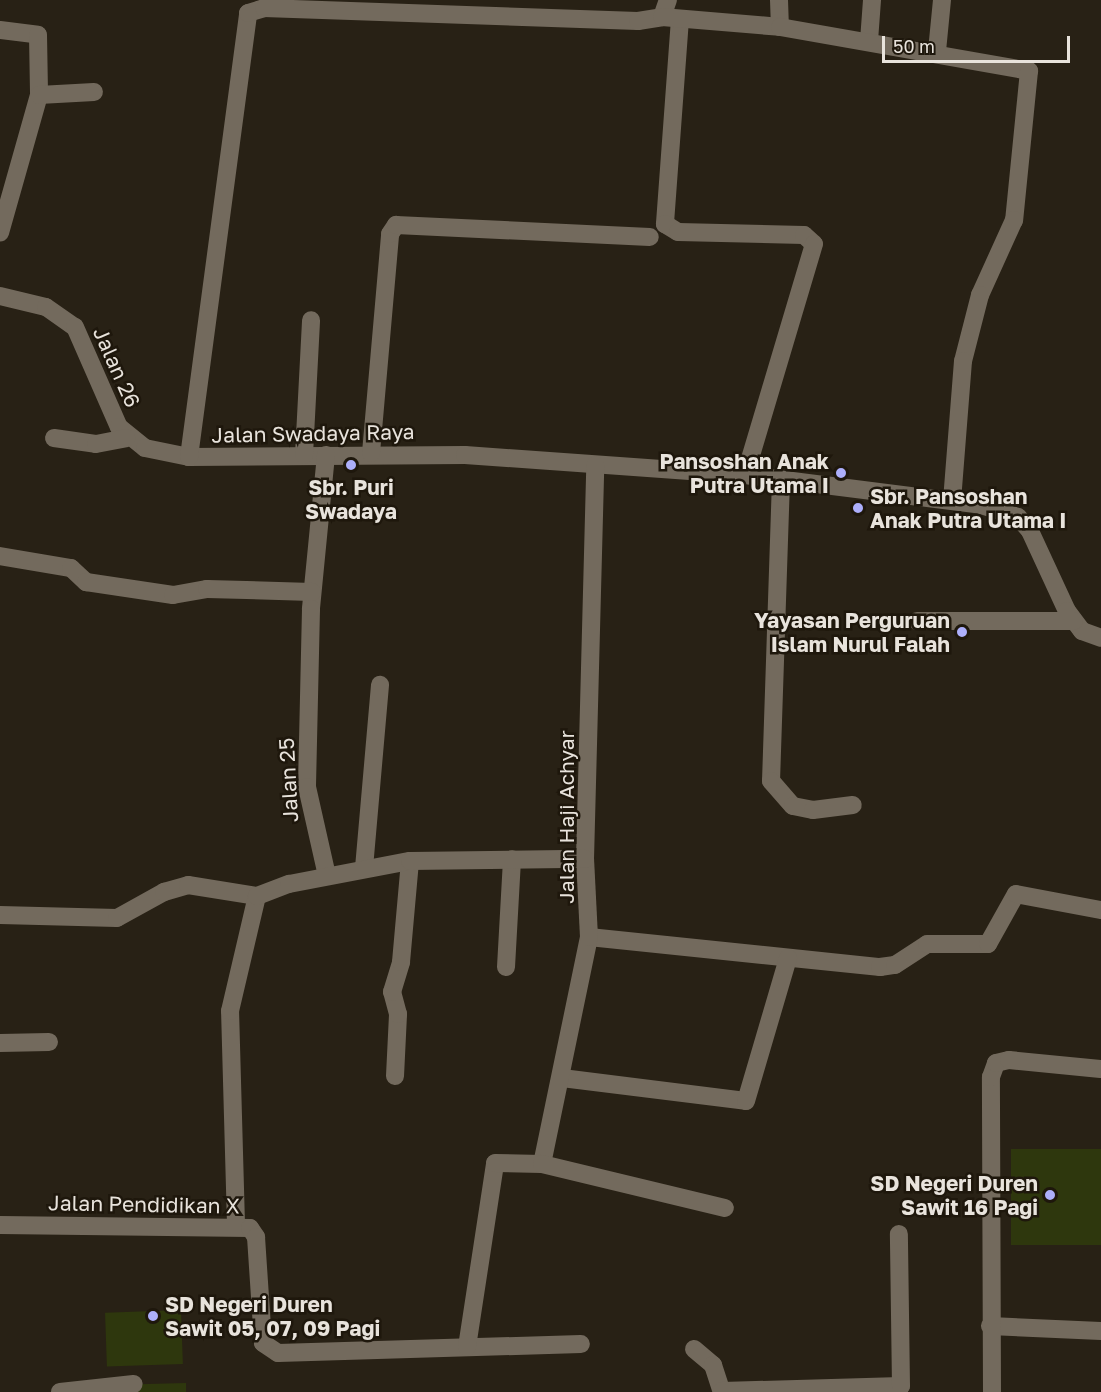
<!DOCTYPE html>
<style>
body{margin:0}
#map{position:relative;width:1101px;height:1392px;overflow:hidden;background:#282115;font-family:"Golos Text",sans-serif}
div>[style]{position:absolute}
.green>*{inset:0;background:#2e370d;transform-origin:0 0}
.minor>*{height:18px;margin:-9px;padding:0 9px;transform-origin:9px;border-radius:9px;background:#736a5d}
.dots>*{width:16px;height:16px;translate:-50% -50%;box-sizing:border-box;border:3px solid #1e170c;border-radius:50%}
span{translate:-50% -50%;white-space:nowrap;text-align:center;line-height:1.15;-webkit-text-stroke:5px #1e170c;paint-order:stroke}
.street-label{font-size:21px;color:#e8e3dc}
.poi-label{font-size:21px;color:#e8e3dc;font-weight:700}
.right{translate:-100% -50%;text-align:right}
.left{translate:0 -50%;text-align:left}
.scale{position:absolute;left:882px;top:36px;width:188px;height:27px;box-sizing:border-box;border:3px solid #e8e3dc;border-top:0;padding-left:8px;font-size:18px;line-height:21px;white-space:nowrap;color:#e8e3dc;-webkit-text-stroke:4px #1e170c;paint-order:stroke}
</style>
<div id="map">
<div class="green">
<i style="left:1011px;top:1149px;width:90px;height:96px"></i>
<i style="left:181px;top:1310px;width:54px;height:76px;rotate:88deg"></i>
<i style="clip-path:polygon(186px 1383px,186px 1392px,110px 1392px,110px 1385px)"></i>
</div>
<div class="minor">
<i style="left:779px;top:0;width:27px;rotate:88deg"></i>
<i style="left:662px;top:17px;width:18px;rotate:-71deg"></i>
<i style="left:680px;top:19px;width:206px;rotate:94.2deg"></i>
<i style="left:665px;top:224px;width:15px;rotate:32deg"></i>
<i style="left:678px;top:232px;width:126px;rotate:1.4deg"></i>
<i style="left:804px;top:235px;width:13px;rotate:42deg"></i>
<i style="left:814px;top:244px;width:241px;rotate:106.6deg"></i>
<i style="left:0;top:30px;width:38px;rotate:7deg"></i>
<i style="left:38px;top:35px;width:60px;rotate:89deg"></i>
<i style="left:39px;top:95px;width:143px;rotate:105.8deg"></i>
<i style="left:869px;top:41px;width:41px;rotate:-85.8deg"></i>
<i style="left:937px;top:51px;width:51px;rotate:-84.4deg"></i>
<i style="left:39px;top:95px;width:55px;rotate:-3.1deg"></i>
<i style="left:0;top:296px;width:47px;rotate:13.4deg"></i>
<i style="left:46px;top:307px;width:35px;rotate:35deg"></i>
<i style="left:75px;top:327px;width:109px;rotate:66.3deg"></i>
<i style="left:119px;top:427px;width:33px;rotate:39deg"></i>
<i style="left:145px;top:448px;width:45px;rotate:11.6deg"></i>
<i style="left:189px;top:457px;width:276px;rotate:-0.4deg"></i>
<i style="left:465px;top:455px;width:281px;rotate:4.1deg"></i>
<i style="left:745px;top:475px;width:238px;rotate:7.2deg"></i>
<i style="left:981px;top:505px;width:39px;rotate:18deg"></i>
<i style="left:1018px;top:517px;width:18px;rotate:49deg"></i>
<i style="left:1030px;top:531px;width:88px;rotate:65.2deg"></i>
<i style="left:1067px;top:611px;width:25px;rotate:53deg"></i>
<i style="left:1082px;top:631px;width:20px;rotate:20deg"></i>
<i style="left:54px;top:438px;width:42px;rotate:8.1deg"></i>
<i style="left:96px;top:444px;width:31px;rotate:-11deg"></i>
<i style="left:371px;top:453px;width:220px;rotate:-85deg"></i>
<i style="left:390px;top:234px;width:11px;rotate:-56deg"></i>
<i style="left:396px;top:225px;width:254px;rotate:2.7deg"></i>
<i style="left:304px;top:455px;width:135px;rotate:-87deg"></i>
<i style="left:326px;top:455px;width:155px;rotate:95.6deg"></i>
<i style="left:311px;top:609px;width:178px;rotate:91.3deg"></i>
<i style="left:307px;top:787px;width:91px;rotate:77.3deg"></i>
<i style="left:189px;top:457px;width:448px;rotate:-82.4deg"></i>
<i style="left:248px;top:13px;width:17px;rotate:-17deg"></i>
<i style="left:264px;top:8px;width:374px;rotate:2deg"></i>
<i style="left:638px;top:21px;width:24px;rotate:-9deg"></i>
<i style="left:662px;top:17px;width:118px;rotate:4.8deg"></i>
<i style="left:780px;top:27px;width:253px;rotate:10deg"></i>
<i style="left:1029px;top:71px;width:150px;rotate:95.7deg"></i>
<i style="left:1014px;top:220px;width:82px;rotate:114.4deg"></i>
<i style="left:980px;top:295px;width:68px;rotate:104.4deg"></i>
<i style="left:963px;top:361px;width:140px;rotate:94.5deg"></i>
<i style="left:781px;top:480px;width:301px;rotate:91.9deg"></i>
<i style="left:771px;top:781px;width:33px;rotate:49deg"></i>
<i style="left:793px;top:806px;width:20px;rotate:11deg"></i>
<i style="left:813px;top:810px;width:40px;rotate:-7.1deg"></i>
<i style="left:0;top:556px;width:72px;rotate:9.6deg"></i>
<i style="left:71px;top:568px;width:21px;rotate:43deg"></i>
<i style="left:86px;top:582px;width:88px;rotate:8.5deg"></i>
<i style="left:173px;top:595px;width:35px;rotate:-10deg"></i>
<i style="left:207px;top:589px;width:105px;rotate:1.6deg"></i>
<i style="left:917px;top:621px;width:157px"></i>
<i style="left:364px;top:868px;width:184px;rotate:-85deg"></i>
<i style="left:0;top:915px;width:117px;rotate:1.5deg"></i>
<i style="left:117px;top:918px;width:54px;rotate:-29deg"></i>
<i style="left:164px;top:892px;width:25px;rotate:-16deg"></i>
<i style="left:188px;top:885px;width:70px;rotate:9.1deg"></i>
<i style="left:589px;top:937px;width:293px;rotate:5.9deg"></i>
<i style="left:880px;top:967px;width:15px;rotate:-8deg"></i>
<i style="left:895px;top:965px;width:38px;rotate:-33deg"></i>
<i style="left:927px;top:944px;width:61px"></i>
<i style="left:988px;top:944px;width:57px;rotate:-60.8deg"></i>
<i style="left:1016px;top:894px;width:86px;rotate:10.7deg"></i>
<i style="left:506px;top:967px;width:108px;rotate:-86.8deg"></i>
<i style="left:0;top:1043px;width:49px;rotate:-1.2deg"></i>
<i style="left:395px;top:1076px;width:62px;rotate:-87.2deg"></i>
<i style="left:398px;top:1014px;width:23px;rotate:-105deg"></i>
<i style="left:392px;top:992px;width:31px;rotate:-73deg"></i>
<i style="left:401px;top:962px;width:101px;rotate:-84.9deg"></i>
<i style="left:562px;top:1078px;width:185px;rotate:7.1deg"></i>
<i style="left:746px;top:1101px;width:149px;rotate:-73.6deg"></i>
<i style="left:542px;top:1164px;width:232px;rotate:-78.3deg"></i>
<i style="left:589px;top:937px;width:78px;rotate:-92.9deg"></i>
<i style="left:585px;top:859px;width:394px;rotate:-88.5deg"></i>
<i style="left:236px;top:1224px;width:213px;rotate:-91.6deg"></i>
<i style="left:230px;top:1011px;width:118px;rotate:-76.8deg"></i>
<i style="left:257px;top:896px;width:34px;rotate:-21deg"></i>
<i style="left:289px;top:884px;width:123px;rotate:-10.8deg"></i>
<i style="left:410px;top:861px;width:175px;rotate:-0.7deg"></i>
<i style="left:0;top:1225px;width:250px;rotate:0.7deg"></i>
<i style="left:250px;top:1228px;width:11px;rotate:56deg"></i>
<i style="left:256px;top:1237px;width:106px;rotate:86.2deg"></i>
<i style="left:263px;top:1343px;width:18px;rotate:34deg"></i>
<i style="left:278px;top:1353px;width:303px;rotate:-1.7deg"></i>
<i style="left:990px;top:1326px;width:111px;rotate:2.6deg"></i>
<i style="left:467px;top:1347px;width:186px;rotate:-81.3deg"></i>
<i style="left:495px;top:1163px;width:47px;rotate:1.2deg"></i>
<i style="left:542px;top:1164px;width:188px;rotate:13.5deg"></i>
<i style="left:694px;top:1349px;width:25px;rotate:40deg"></i>
<i style="left:713px;top:1365px;width:28px;rotate:72deg"></i>
<i style="left:722px;top:1391px;width:179px;rotate:-1.6deg"></i>
<i style="left:901px;top:1386px;width:152px;rotate:-90.8deg"></i>
<i style="left:60px;top:1392px;width:74px;rotate:-6.2deg"></i>
<i style="left:992px;top:1392px;width:315px;rotate:-90.2deg"></i>
<i style="left:991px;top:1077px;width:15px;rotate:-70deg"></i>
<i style="left:996px;top:1063px;width:13px;rotate:-13deg"></i>
<i style="left:1009px;top:1060px;width:92px;rotate:5.6deg"></i>
</div>
<div class="dots">
<i style="left:351px;top:465px;background:#adaffb"></i>
<i style="left:841px;top:473px;background:#adaffb"></i>
<i style="left:858px;top:508px;background:#adaffb"></i>
<i style="left:962px;top:632px;background:#adaffb"></i>
<i style="left:1050px;top:1195px;background:#adaffb"></i>
<i style="left:153px;top:1316px;background:#adaffb"></i>
</div>
<div class="street-label">
<span style="left:117px;top:367px;rotate:66deg">Jalan 26</span>
<span style="left:313px;top:433px;rotate:-1deg">Jalan Swadaya Raya</span>
<span style="left:288px;top:780px;rotate:-93deg">Jalan 25</span>
<span style="left:566px;top:817px;rotate:-90deg">Jalan Haji Achyar</span>
<span style="left:144px;top:1204px;rotate:1deg">Jalan Pendidikan X</span>
</div>
<div class="poi-label">
<span class="right" style="left:829px;top:473px">Pansoshan Anak<br>Putra Utama I</span>
<span style="left:351px;top:499px">Sbr. Puri<br>Swadaya</span>
<span class="left" style="left:870px;top:508px">Sbr. Pansoshan<br>Anak Putra Utama I</span>
<span class="right" style="left:950px;top:632px">Yayasan Perguruan<br>Islam Nurul Falah</span>
<span class="right" style="left:1038px;top:1195px">SD Negeri Duren<br>Sawit 16 Pagi</span>
<span class="left" style="left:165px;top:1316px">SD Negeri Duren<br>Sawit 05, 07, 09 Pagi</span>
</div>
<div class="scale">50 m</div>
</div>
